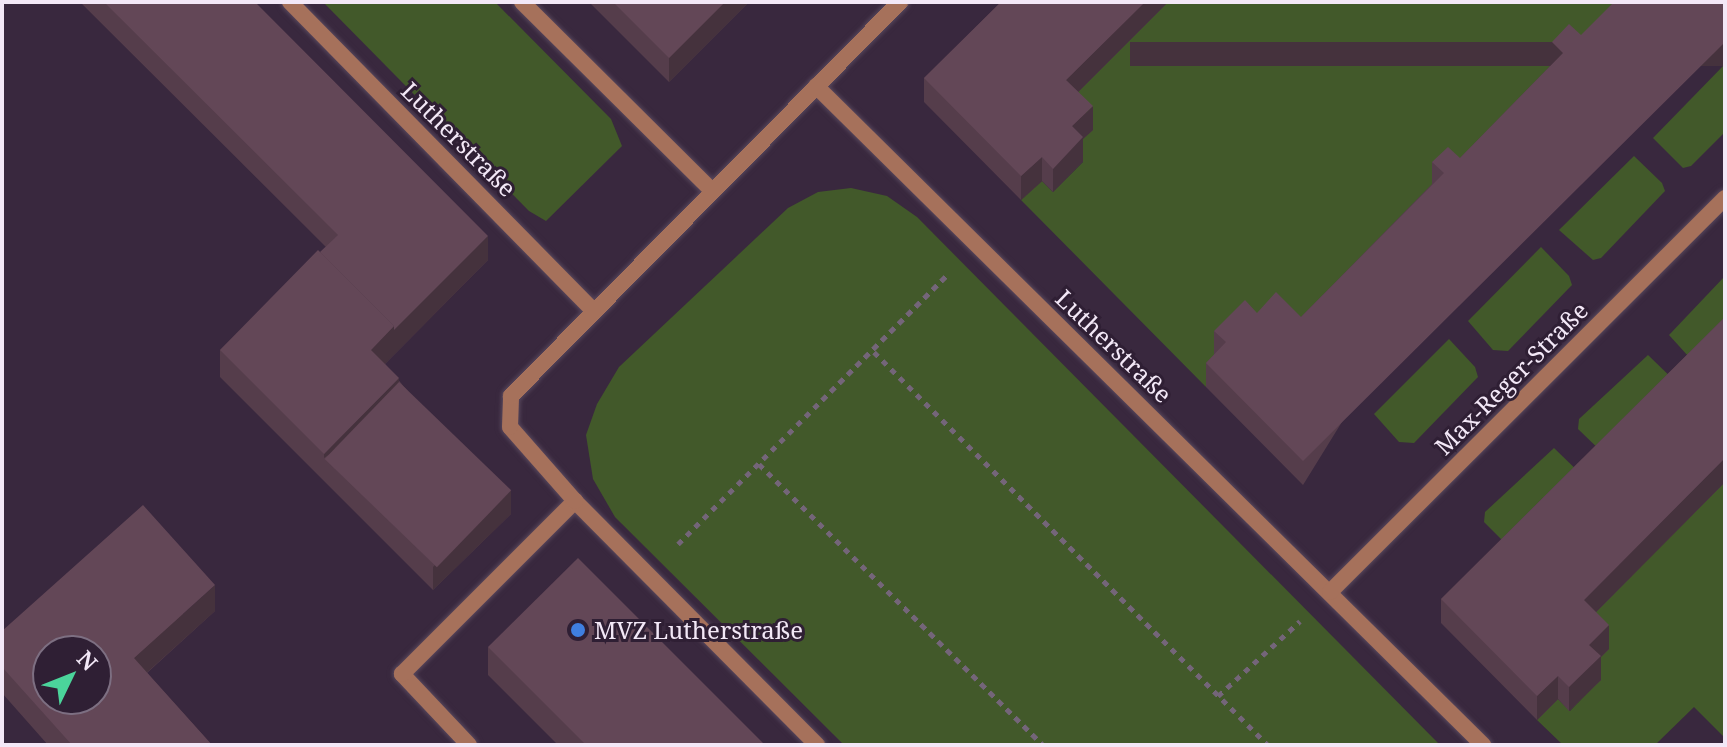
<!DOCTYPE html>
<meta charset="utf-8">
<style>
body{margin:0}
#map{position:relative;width:1727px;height:747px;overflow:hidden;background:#39283e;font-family:"Noto Serif",serif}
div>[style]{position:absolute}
.green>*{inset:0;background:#42592a}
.path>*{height:5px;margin-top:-2.5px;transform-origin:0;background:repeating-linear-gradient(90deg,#746579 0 6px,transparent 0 12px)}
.roads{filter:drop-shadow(0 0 2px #57475c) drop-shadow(0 0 2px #57475c)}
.lane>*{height:16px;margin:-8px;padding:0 8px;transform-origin:8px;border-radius:8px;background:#a6715b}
.street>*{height:16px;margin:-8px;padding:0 8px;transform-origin:8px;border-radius:8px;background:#a6715b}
.wall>*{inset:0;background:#553d4b}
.shaded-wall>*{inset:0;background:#45323d;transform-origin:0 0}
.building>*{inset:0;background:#634757;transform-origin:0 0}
.dots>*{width:22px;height:22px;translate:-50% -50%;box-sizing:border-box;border:4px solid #2f1f34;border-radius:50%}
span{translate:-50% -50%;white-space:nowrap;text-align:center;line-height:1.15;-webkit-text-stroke:6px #2f1f34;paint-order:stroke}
.street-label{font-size:24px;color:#f3e8f7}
.poi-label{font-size:24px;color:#f3e8f7}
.left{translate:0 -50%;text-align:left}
.frame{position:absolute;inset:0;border:4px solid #f3e8f7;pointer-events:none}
.north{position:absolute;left:32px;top:635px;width:80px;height:80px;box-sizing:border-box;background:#2f1f34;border:2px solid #7d6f82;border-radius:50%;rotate:47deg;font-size:22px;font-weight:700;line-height:32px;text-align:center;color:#f3e8f7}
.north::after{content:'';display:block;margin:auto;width:28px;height:36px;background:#4bd49b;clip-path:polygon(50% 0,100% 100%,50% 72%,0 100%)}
</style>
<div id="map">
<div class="green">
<i style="clip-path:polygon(323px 2px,495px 2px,611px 119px,622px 146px,546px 221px,529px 211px)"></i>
<i style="clip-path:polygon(1168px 2px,1638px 2px,1301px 341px,1226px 366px,1206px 387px,1021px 200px,1042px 181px,1053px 192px,1083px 162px,1066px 104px)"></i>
<i style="clip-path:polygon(1725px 64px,1725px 132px,1691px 166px,1683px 168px,1653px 138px)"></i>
<i style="clip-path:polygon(1634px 156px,1662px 183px,1665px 191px,1601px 258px,1593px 260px,1559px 230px)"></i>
<i style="clip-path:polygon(851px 188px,887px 196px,917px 217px,1440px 745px,844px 745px,615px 517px,593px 479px,586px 435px,597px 404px,619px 367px,788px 208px,818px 192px)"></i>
<i style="clip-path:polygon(1541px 247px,1569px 276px,1572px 285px,1508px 351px,1493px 350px,1468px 321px)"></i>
<i style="clip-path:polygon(1725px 276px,1725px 340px,1698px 367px,1669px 335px)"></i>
<i style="clip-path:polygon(1449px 339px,1475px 367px,1478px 377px,1414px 443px,1399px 442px,1374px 414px)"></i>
<i style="clip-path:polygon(1648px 355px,1680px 386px,1607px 457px,1578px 429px,1579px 419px)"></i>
<i style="clip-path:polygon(1554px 448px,1586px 479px,1513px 551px,1484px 522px,1485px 512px)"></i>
<i style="clip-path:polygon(1725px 482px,1725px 738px,1694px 707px,1655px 745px,1563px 745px,1537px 720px,1558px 699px,1570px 711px,1600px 680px,1584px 624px)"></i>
</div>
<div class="path">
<i style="left:874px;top:352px;width:556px;rotate:44.93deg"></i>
<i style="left:759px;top:464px;width:400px;rotate:44.7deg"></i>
<i style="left:678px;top:544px;width:382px;rotate:-45deg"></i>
<i style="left:1218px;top:696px;width:111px;rotate:-42.4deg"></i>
</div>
<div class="roads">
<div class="lane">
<i style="left:469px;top:745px;width:98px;rotate:-133.3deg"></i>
<i style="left:402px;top:674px;width:245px;rotate:-45deg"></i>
</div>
<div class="street">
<i style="left:290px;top:2px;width:432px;rotate:45.5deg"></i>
<i style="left:522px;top:2px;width:267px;rotate:44.8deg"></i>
<i style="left:816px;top:86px;width:938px;rotate:44.65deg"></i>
<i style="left:1330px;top:592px;width:558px;rotate:-44.93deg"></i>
<i style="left:817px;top:745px;width:344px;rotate:-134.8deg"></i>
<i style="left:575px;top:501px;width:98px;rotate:-131.3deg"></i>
<i style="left:510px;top:427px;width:31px;rotate:-88deg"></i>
<i style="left:511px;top:396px;width:554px;rotate:-45.37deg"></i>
</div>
</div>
<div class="wall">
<i style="clip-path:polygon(80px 2px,255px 2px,488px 260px,385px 364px,511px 514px,433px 590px,220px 377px,220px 350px,326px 247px)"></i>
<i style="clip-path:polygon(589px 2px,749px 2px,669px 82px)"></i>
<i style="clip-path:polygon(1001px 2px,1168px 2px,1078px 92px,1093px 130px,1083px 139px,1083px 161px,1053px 192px,1042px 181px,1021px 200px,924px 102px,924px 78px)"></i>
<i style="clip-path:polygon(1581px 35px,1303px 485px,1206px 387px,1206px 363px,1214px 355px,1214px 331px,1257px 313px,1301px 317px,1432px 184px,1432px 162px,1460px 158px,1552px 64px,1552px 42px)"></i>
<i style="clip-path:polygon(1725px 317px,1725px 482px,1596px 612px,1609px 649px,1601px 657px,1601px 680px,1569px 711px,1558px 699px,1537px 720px,1441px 623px,1441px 599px)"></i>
<i style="clip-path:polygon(215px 611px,147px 673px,212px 745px,48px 745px,2px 693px,2px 631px)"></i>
<i style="clip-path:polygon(488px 647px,765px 745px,558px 745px,488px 675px)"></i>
</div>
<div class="shaded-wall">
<i style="clip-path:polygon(725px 2px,749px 2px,669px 82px,669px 58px)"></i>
<i style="clip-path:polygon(1145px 2px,1168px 2px,1066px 104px,1066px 80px)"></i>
<i style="left:1725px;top:42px;width:24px;height:595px;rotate:90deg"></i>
<i style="clip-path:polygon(1093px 106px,1093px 130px,1083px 139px,1083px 161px,1053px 192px,1053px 169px,1072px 126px)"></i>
<i style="clip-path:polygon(1042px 157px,1042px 181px,1021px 200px,1021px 176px)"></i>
<i style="clip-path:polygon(488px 236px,488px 260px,371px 378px,371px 350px,394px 326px)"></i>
<i style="clip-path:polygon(399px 378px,399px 406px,324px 458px,324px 454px)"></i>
<i style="clip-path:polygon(1725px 458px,1725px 482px,1584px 624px,1584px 600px)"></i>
<i style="clip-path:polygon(511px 490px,511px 514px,433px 590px,433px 567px)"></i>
<i style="clip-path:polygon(215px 585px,215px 611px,134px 684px,134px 658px)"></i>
<i style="clip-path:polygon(1609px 625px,1609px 649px,1601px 657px,1601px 680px,1569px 711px,1569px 687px,1589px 645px)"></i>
<i style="clip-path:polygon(1558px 676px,1558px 699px,1537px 720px,1537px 696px)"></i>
</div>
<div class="building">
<i style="clip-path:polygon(104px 2px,255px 2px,488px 236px,394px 330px,394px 326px,320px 252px,338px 235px)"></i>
<i style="clip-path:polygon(613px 2px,725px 2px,669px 58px)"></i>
<i style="clip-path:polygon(1001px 2px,1145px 2px,1066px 80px,1093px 106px,1072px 126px,1083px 137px,1053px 169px,1042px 157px,1021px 176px,924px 78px)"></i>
<i style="clip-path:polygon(1614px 2px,1725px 2px,1725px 42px,1303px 461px,1206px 363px,1226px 342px,1214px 331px,1245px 300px,1257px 313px,1276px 292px,1301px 317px,1444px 173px,1432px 162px,1448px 147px,1460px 158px,1563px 53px,1552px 42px,1569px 24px,1581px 35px)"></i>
<i style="clip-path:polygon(318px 250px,394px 326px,371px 350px,399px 378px,324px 454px,220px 350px)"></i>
<i style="clip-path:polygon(1725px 317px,1725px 458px,1584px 600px,1609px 625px,1589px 645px,1601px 656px,1569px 687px,1558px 676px,1537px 696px,1441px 599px)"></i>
<i style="left:399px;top:382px;width:156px;height:107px;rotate:44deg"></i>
<i style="clip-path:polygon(evenodd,143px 505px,215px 585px,134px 658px,212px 745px,72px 745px,2px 667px,2px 631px,143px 505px,48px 651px,96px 651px,96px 699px,48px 699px,48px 651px)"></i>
<i style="clip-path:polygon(578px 558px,765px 745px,586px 745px,488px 647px)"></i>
</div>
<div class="dots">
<i style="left:578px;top:630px;background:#3f7fe0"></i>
</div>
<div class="street-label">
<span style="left:459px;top:139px;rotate:45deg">Lutherstraße</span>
<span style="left:1114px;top:346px;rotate:44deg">Lutherstraße</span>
<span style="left:1511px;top:378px;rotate:-45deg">Max-Reger-Straße</span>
</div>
<div class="poi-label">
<span class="left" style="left:594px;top:630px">MVZ Lutherstraße</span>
</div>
<div class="frame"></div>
<div class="north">N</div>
</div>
